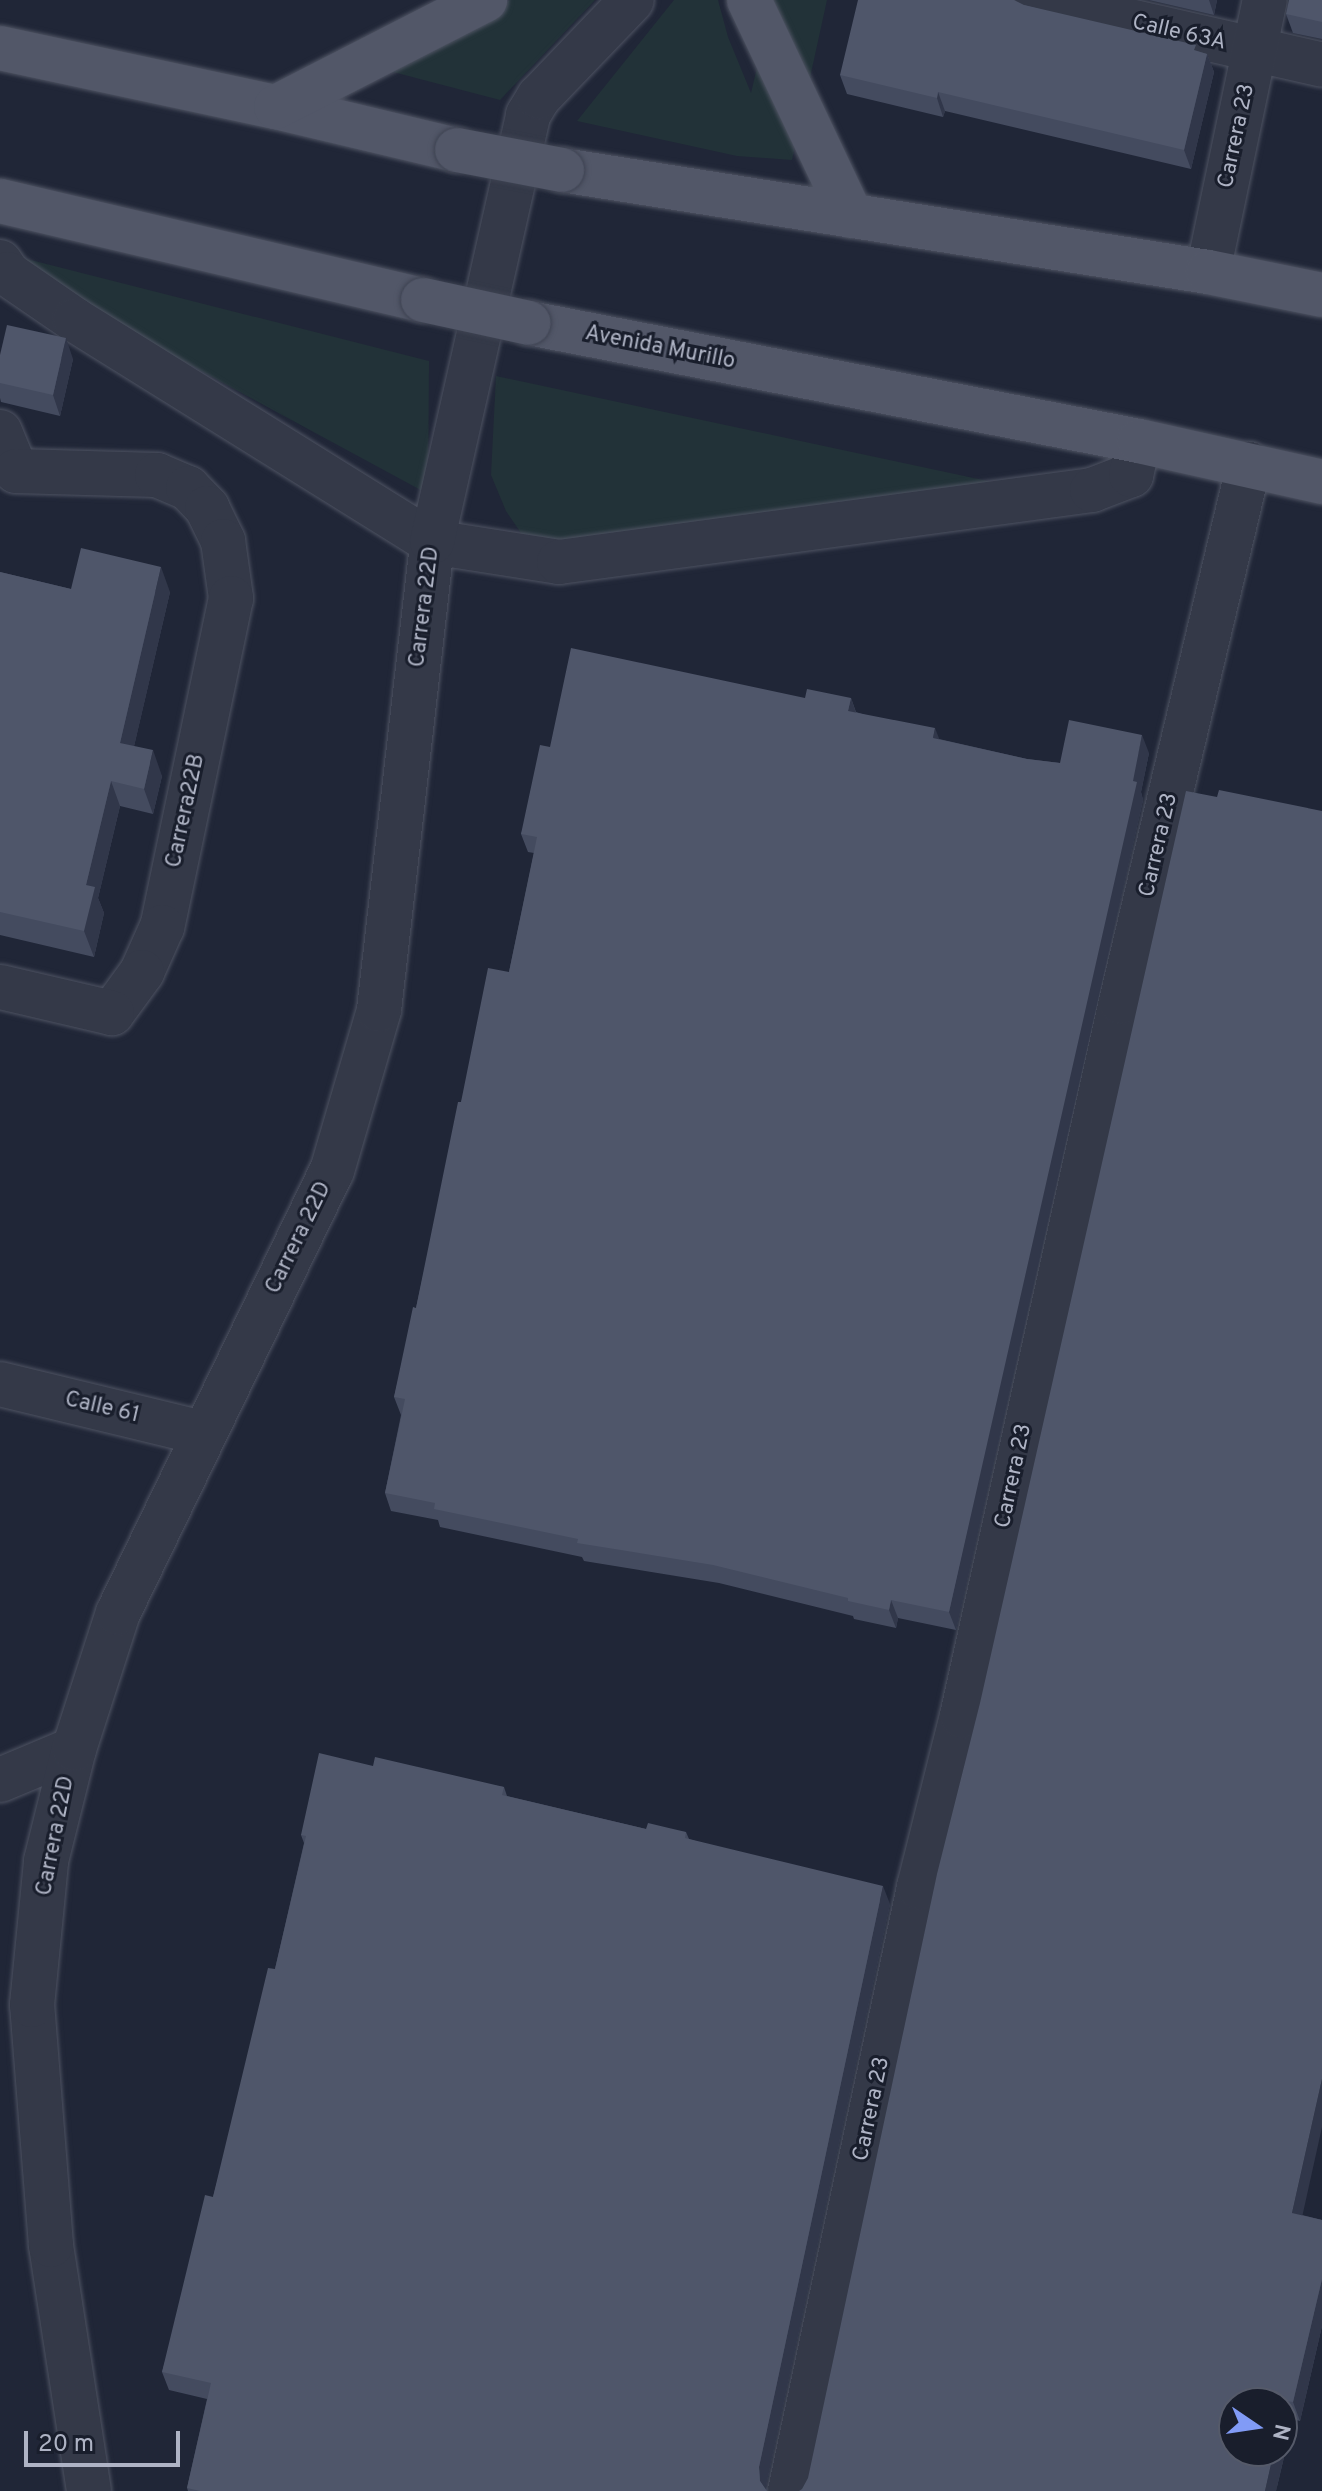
<!DOCTYPE html>
<style>
body{margin:0}
#map{position:relative;width:1322px;height:2491px;overflow:hidden;background:#202637;font-family:Overpass,sans-serif}
div>[style]{position:absolute}
.green>*{inset:0;background:#223238}
.roads{filter:drop-shadow(0 0 2px #4e5362) drop-shadow(0 0 2px #4e5362)}
.minor>*{height:44px;margin:-22px;padding:0 22px;transform-origin:22px;border-radius:22px;background:#343948}
.primary>*{height:44px;margin:-22px;padding:0 22px;transform-origin:22px;border-radius:22px;background:#525768}
.bridges{filter:drop-shadow(0 0 2px #3d4251) drop-shadow(0 0 2px #3d4251)}
.primary-bridge>*{height:44px;margin:-22px;padding:0 22px;transform-origin:22px;border-radius:22px;background:#525768}
.wall>*{inset:0;background:#444b5f}
.shaded-wall>*{inset:0;background:#31374a}
.building>*{inset:0;background:#4f566a}
span{translate:-50% -50%;white-space:nowrap;text-align:center;line-height:1.15;-webkit-text-stroke:6px #191e2c;paint-order:stroke}
.street-label{font-size:22px;color:#aeb3c4}
.north{position:absolute;left:1218px;top:2387px;width:80px;height:80px;box-sizing:border-box;background:#191e2c;border:2px solid #555a69;border-radius:50%;rotate:103deg;font-size:22px;font-weight:700;line-height:32px;text-align:center;color:#aeb3c4}
.north::after{content:'';display:block;margin:auto;width:28px;height:36px;background:#819bf6;clip-path:polygon(50% 0,100% 100%,50% 72%,0 100%)}
.scale{position:absolute;left:24px;top:2431px;width:156px;height:36px;box-sizing:border-box;border:4px solid #aeb3c4;border-top:0;padding-left:10px;font-size:24px;line-height:28px;white-space:nowrap;color:#aeb3c4;-webkit-text-stroke:6px #191e2c;paint-order:stroke}
</style>
<div id="map">
<div class="green">
<i style="clip-path:polygon(510px 0,595px 0,500px 100px,374px 67px)"></i>
<i style="clip-path:polygon(674px 0,718px 0,728px 37px,751px 93px,773px 0,827px 0,792px 160px,737px 156px,577px 121px)"></i>
<i style="clip-path:polygon(11px 255px,429px 361px,428px 494px,83px 307px)"></i>
<i style="clip-path:polygon(496px 376px,1011px 486px,549px 542px,523px 536px,506px 511px,491px 475px)"></i>
</div>
<div class="roads">
<div class="minor">
<i style="left:1037px;top:0;width:292px;rotate:12.8deg"></i>
<i style="left:0;top:262px;width:14px;rotate:56deg"></i>
<i style="left:8px;top:274px;width:81px;rotate:34.5deg"></i>
<i style="left:75px;top:320px;width:420px;rotate:31.9deg"></i>
<i style="left:432px;top:542px;width:129px;rotate:8.9deg"></i>
<i style="left:559px;top:562px;width:538px;rotate:-7.69deg"></i>
<i style="left:1092px;top:490px;width:42px;rotate:-21deg"></i>
<i style="left:1131px;top:475px;width:35px;rotate:-77deg"></i>
<i style="left:1208px;top:272px;width:278px;rotate:-78.2deg"></i>
<i style="left:0;top:432px;width:42px;rotate:67.7deg"></i>
<i style="left:16px;top:471px;width:141px;rotate:1.6deg"></i>
<i style="left:157px;top:475px;width:34px;rotate:23deg"></i>
<i style="left:188px;top:488px;width:28px;rotate:46deg"></i>
<i style="left:207px;top:508px;width:37px;rotate:64deg"></i>
<i style="left:223px;top:541px;width:58px;rotate:82deg"></i>
<i style="left:231px;top:598px;width:336px;rotate:101.8deg"></i>
<i style="left:162px;top:927px;width:49px;rotate:114deg"></i>
<i style="left:142px;top:972px;width:51px;rotate:126.2deg"></i>
<i style="left:112px;top:1013px;width:115px;rotate:-166.9deg"></i>
<i style="left:0;top:1384px;width:209px;rotate:13.6deg"></i>
<i style="left:0;top:1780px;width:80px;rotate:-22.7deg"></i>
<i style="left:89px;top:2491px;width:249px;rotate:-98.8deg"></i>
<i style="left:51px;top:2245px;width:241px;rotate:-94.5deg"></i>
<i style="left:32px;top:2005px;width:145px;rotate:-84.4deg"></i>
<i style="left:46px;top:1861px;width:115px;rotate:-76deg"></i>
<i style="left:74px;top:1749px;width:143px;rotate:-72.1deg"></i>
<i style="left:118px;top:1613px;width:491px;rotate:-64.2deg"></i>
<i style="left:332px;top:1171px;width:168px;rotate:-73.7deg"></i>
<i style="left:379px;top:1010px;width:471px;rotate:-83.5deg"></i>
<i style="left:432px;top:542px;width:438px;rotate:-77.3deg"></i>
<i style="left:528px;top:115px;width:21px;rotate:-59deg"></i>
<i style="left:539px;top:97px;width:134px;rotate:-46.2deg"></i>
<i style="left:790px;top:2491px;width:618px;rotate:-77.94deg"></i>
<i style="left:919px;top:1887px;width:176px;rotate:-75.9deg"></i>
<i style="left:962px;top:1716px;width:731px;rotate:-77.45deg"></i>
<i style="left:1121px;top:1002px;width:553px;rotate:-76.62deg"></i>
</div>
<div class="primary">
<i style="left:749px;top:0;width:239px;rotate:64.7deg"></i>
<i style="left:0;top:48px;width:282px;rotate:12.1deg"></i>
<i style="left:276px;top:107px;width:186px;rotate:13.4deg"></i>
<i style="left:276px;top:107px;width:235px;rotate:-27.1deg"></i>
<i style="left:562px;top:170px;width:654px;rotate:8.97deg"></i>
<i style="left:1208px;top:272px;width:116px;rotate:11.4deg"></i>
<i style="left:0;top:201px;width:434px;rotate:13.2deg"></i>
<i style="left:529px;top:323px;width:621px;rotate:10.95deg"></i>
<i style="left:1139px;top:441px;width:188px;rotate:12.6deg"></i>
</div>
</div>
<div class="bridges">
<div class="primary-bridge">
<i style="left:457px;top:150px;width:107px;rotate:10.8deg"></i>
<i style="left:423px;top:300px;width:108px;rotate:12.2deg"></i>
</div>
</div>
<div class="wall">
<i style="clip-path:polygon(1149px 0,1217px 0,1214px 15px)"></i>
<i style="clip-path:polygon(1322px 0,1322px 39px,1293px 33px,1286px 14px)"></i>
<i style="clip-path:polygon(1024px 5px,1207px 54px,1214px 72px,1191px 169px,945px 111px,943px 117px,847px 94px,840px 75px)"></i>
<i style="clip-path:polygon(0 355px,73px 359px,60px 416px,1px 402px,0 398px)"></i>
<i style="clip-path:polygon(0 572px,71px 589px,170px 592px,134px 746px,162px 776px,153px 814px,120px 806px,98px 898px,104px 913px,94px 957px,0 935px)"></i>
<i style="clip-path:polygon(805px 698px,851px 698px,856px 712px,939px 739px,1027px 759px,1060px 763px,1149px 753px,1141px 792px,1143px 800px,956px 1630px,898px 1618px,896px 1628px,854px 1619px,853px 1616px,719px 1583px,584px 1561px,582px 1557px,440px 1527px,438px 1520px,391px 1511px,385px 1493px,401px 1415px,394px 1397px,416px 1308px,461px 1102px,509px 972px,534px 853px,528px 852px,521px 834px,550px 747px)"></i>
<i style="clip-path:polygon(373px 1766px,504px 1787px,507px 1796px,646px 1829px,686px 1832px,689px 1839px,890px 1904px,766px 2486px,767px 2491px,188px 2491px,187px 2488px,207px 2399px,169px 2390px,162px 2372px,213px 2197px,275px 1969px,304px 1843px,301px 1835px)"></i>
<i style="clip-path:polygon(1302px 2215px,1322px 2220px,1322px 2326px,1300px 2421px,1293px 2419px,1276px 2491px)"></i>
</div>
<div class="shaded-wall">
<i style="clip-path:polygon(1209px 0,1217px 0,1214px 15px)"></i>
<i style="clip-path:polygon(1207px 54px,1214px 72px,1191px 169px,1184px 150px)"></i>
<i style="clip-path:polygon(938px 92px,945px 111px,943px 117px,937px 98px)"></i>
<i style="clip-path:polygon(66px 338px,73px 359px,60px 416px,53px 395px)"></i>
<i style="clip-path:polygon(161px 567px,170px 592px,129px 768px,120px 743px)"></i>
<i style="clip-path:polygon(851px 698px,857px 716px,848px 711px)"></i>
<i style="clip-path:polygon(935px 728px,942px 746px,933px 738px)"></i>
<i style="clip-path:polygon(1142px 735px,1149px 753px,1141px 792px,1143px 800px,956px 1630px,949px 1612px)"></i>
<i style="clip-path:polygon(153px 750px,162px 776px,153px 814px,144px 789px)"></i>
<i style="clip-path:polygon(111px 781px,120px 806px,98px 898px,104px 913px,94px 957px,84px 931px,86px 885px)"></i>
<i style="clip-path:polygon(891px 1600px,898px 1618px,896px 1628px,889px 1610px)"></i>
<i style="clip-path:polygon(883px 1886px,890px 1904px,766px 2486px,766px 2491px,760px 2481px,759px 2467px)"></i>
<i style="clip-path:polygon(1322px 2079px,1322px 2127px,1299px 2231px,1292px 2213px)"></i>
<i style="clip-path:polygon(1322px 2279px,1322px 2326px,1300px 2421px,1293px 2402px)"></i>
<i style="clip-path:polygon(1286px 2401px,1293px 2419px,1276px 2491px,1265px 2491px,1274px 2451px,1282px 2451px,1282px 2417px)"></i>
</div>
<div class="building">
<i style="clip-path:polygon(858px 0,1014px 0,1024px 5px,1196px 45px,1194px 50px,1207px 54px,1184px 150px,938px 92px,937px 98px,840px 75px)"></i>
<i style="clip-path:polygon(1289px 0,1322px 0,1322px 22px,1286px 14px)"></i>
<i style="clip-path:polygon(7px 325px,66px 338px,53px 395px,0 383px,0 355px)"></i>
<i style="clip-path:polygon(81px 548px,161px 567px,120px 743px,153px 750px,144px 789px,111px 781px,86px 885px,95px 887px,84px 931px,0 912px,0 572px,71px 589px)"></i>
<i style="clip-path:polygon(571px 648px,805px 698px,807px 689px,851px 698px,848px 711px,935px 728px,933px 738px,1027px 759px,1060px 763px,1069px 720px,1142px 735px,1133px 781px,1137px 782px,949px 1612px,891px 1600px,889px 1610px,848px 1601px,848px 1598px,713px 1565px,577px 1543px,578px 1539px,434px 1509px,435px 1503px,385px 1493px,405px 1399px,394px 1397px,413px 1307px,416px 1308px,458px 1102px,461px 1102px,488px 968px,509px 972px,537px 837px,521px 834px,540px 745px,550px 747px)"></i>
<i style="clip-path:polygon(1219px 790px,1322px 811px,1322px 2079px,1292px 2213px,1322px 2220px,1322px 2279px,1293px 2402px,1286px 2401px,1282px 2417px,1282px 2403px,1234px 2403px,1234px 2451px,1274px 2451px,1265px 2491px,799px 2491px,802px 2489px,808px 2478px,937px 1874px,980px 1703px,1186px 791px,1217px 797px)"></i>
<i style="clip-path:polygon(319px 1753px,373px 1766px,375px 1757px,504px 1787px,502px 1795px,646px 1829px,648px 1823px,686px 1832px,685px 1838px,883px 1886px,759px 2467px,760px 2481px,767px 2491px,200px 2491px,187px 2488px,211px 2383px,162px 2372px,205px 2195px,213px 2197px,268px 1968px,275px 1969px,306px 1836px,301px 1835px)"></i>
</div>
<div class="street-label">
<span style="left:1179px;top:33px;rotate:13deg">Calle 63A</span>
<span style="left:1237px;top:136px;rotate:-78deg">Carrera 23</span>
<span style="left:660px;top:348px;rotate:11deg">Avenida Murillo</span>
<span style="left:425px;top:607px;rotate:-83deg">Carrera 22D</span>
<span style="left:186px;top:811px;rotate:-78deg">Carrera22B</span>
<span style="left:1159px;top:845px;rotate:-77deg">Carrera 23</span>
<span style="left:299px;top:1238px;rotate:-64deg">Carrera 22D</span>
<span style="left:102px;top:1408px;rotate:13deg">Calle 61</span>
<span style="left:1014px;top:1476px;rotate:-78deg">Carrera 23</span>
<span style="left:56px;top:1836px;rotate:-79deg">Carrera 22D</span>
<span style="left:872px;top:2109px;rotate:-78deg">Carrera 23</span>
</div>
<div class="north">N</div>
<div class="scale">20 m</div>
</div>
